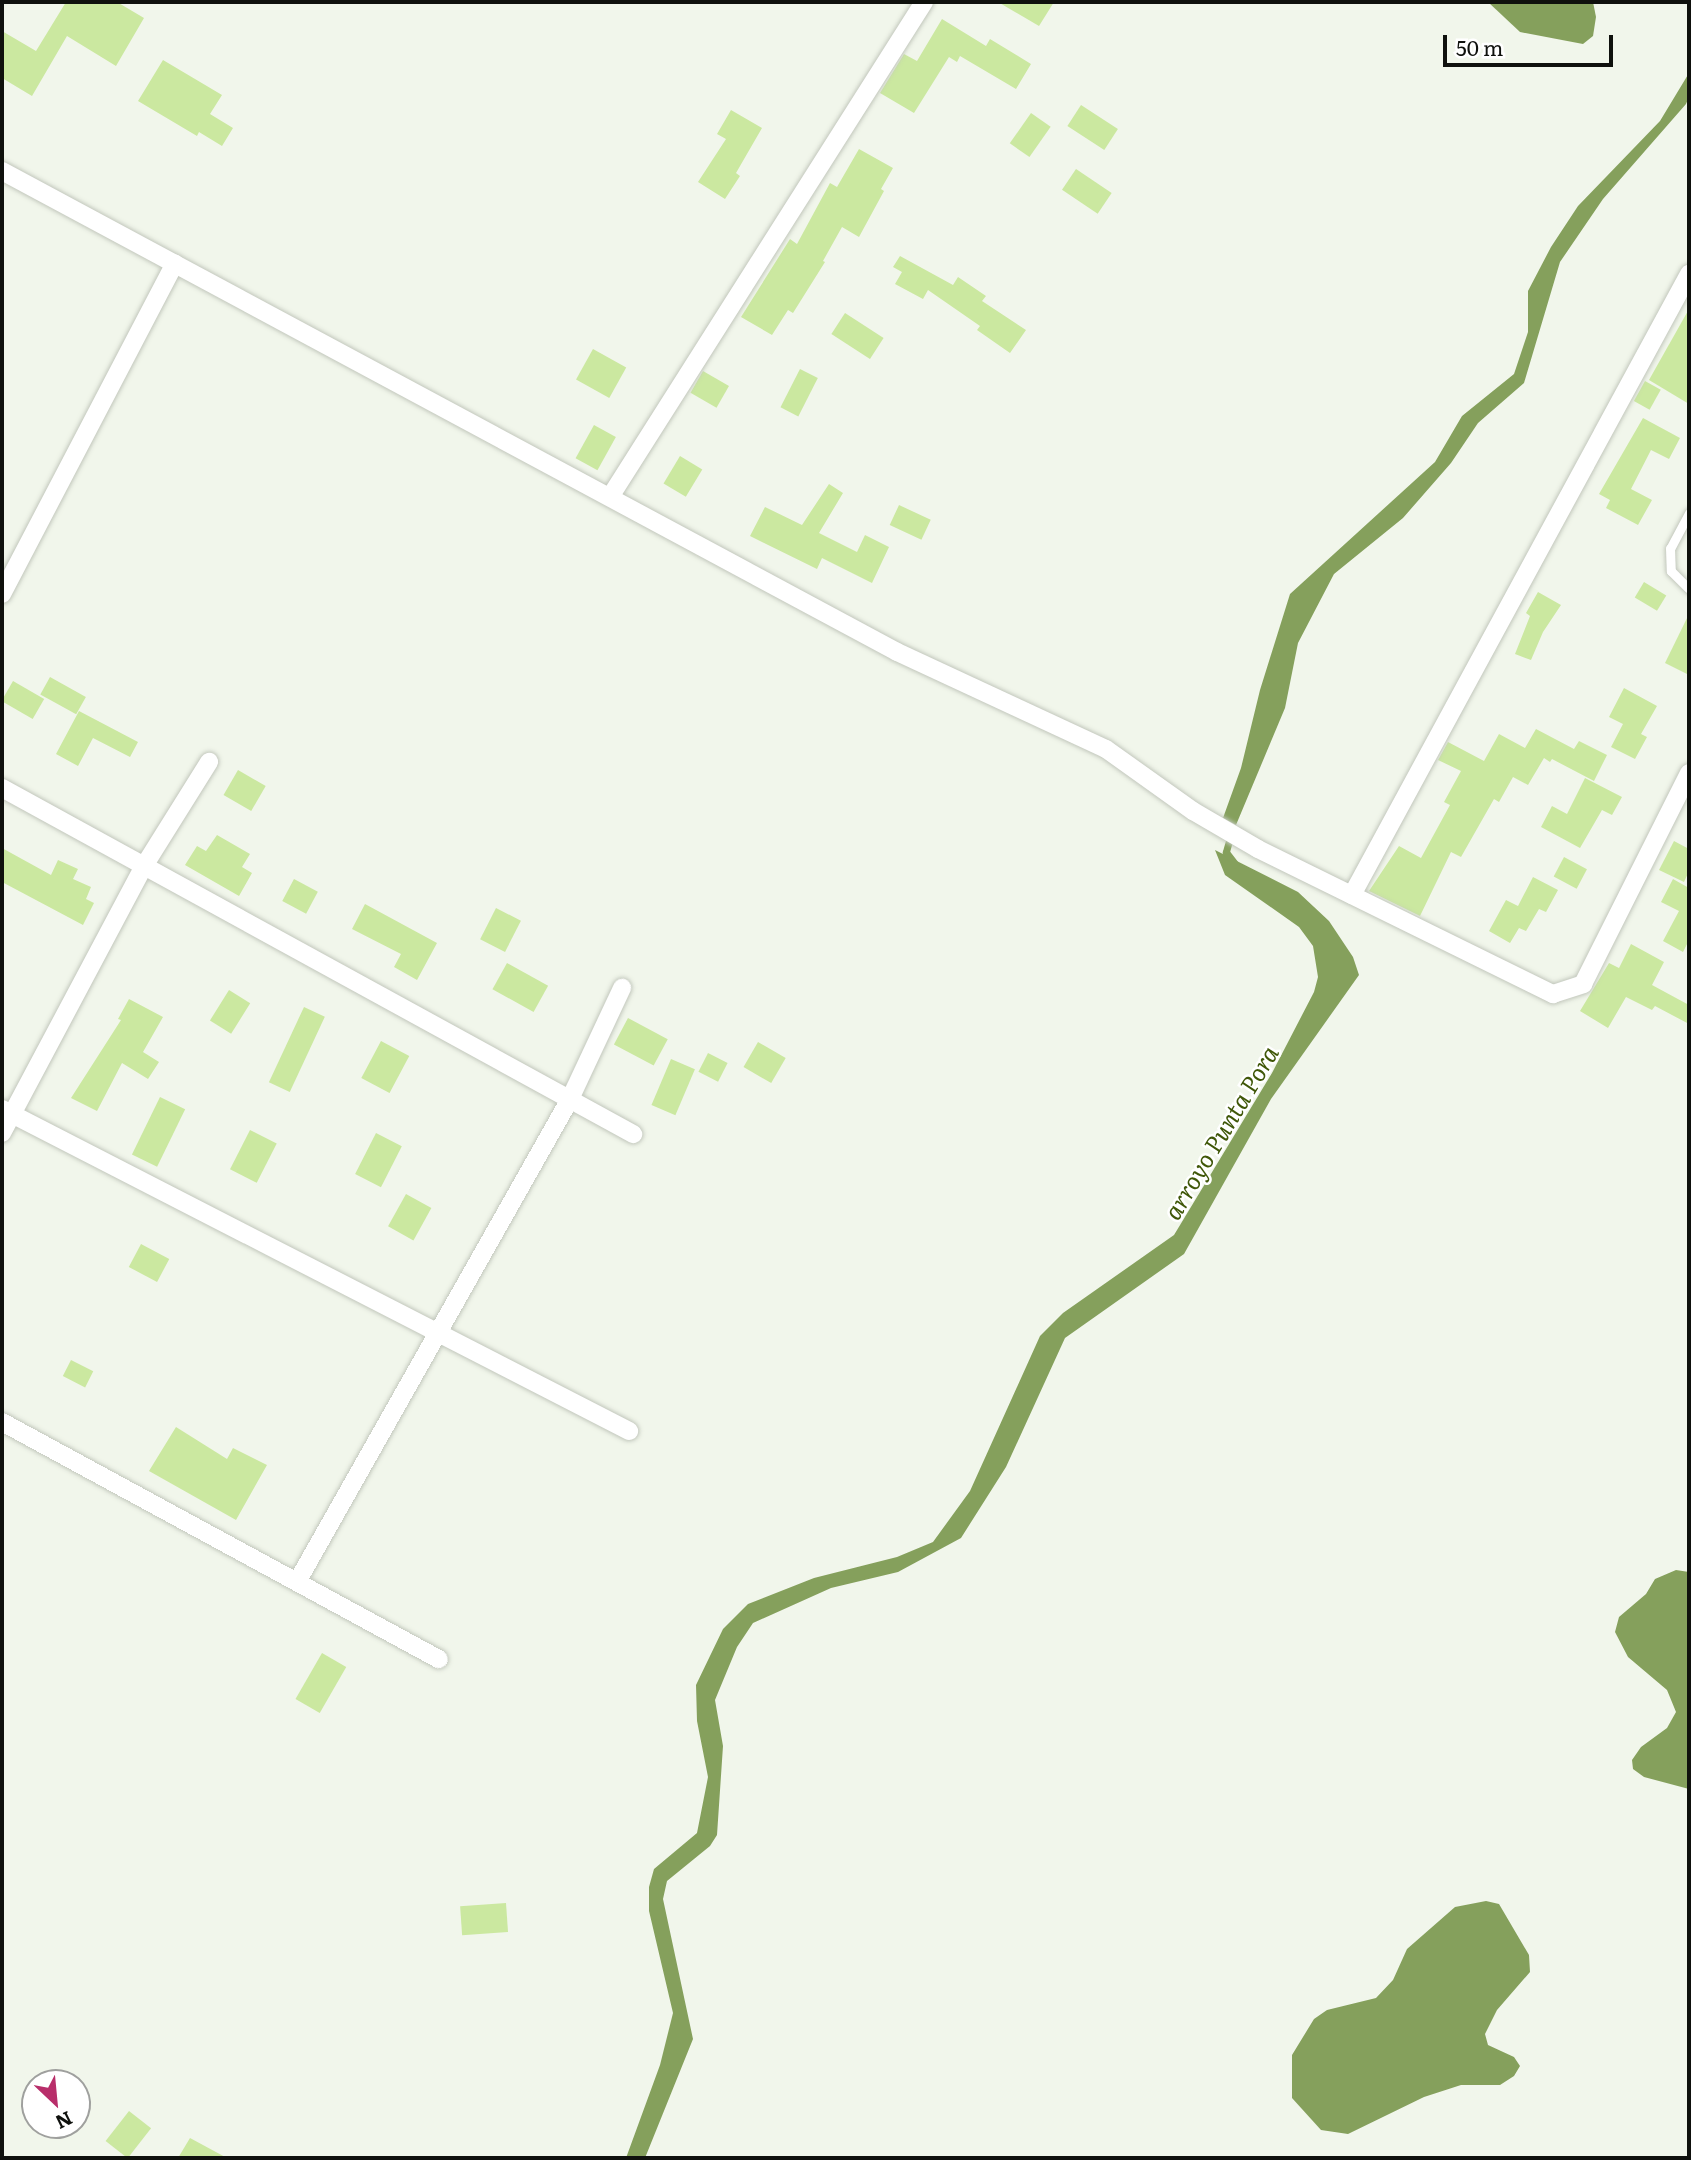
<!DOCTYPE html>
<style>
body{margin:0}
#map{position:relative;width:1691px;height:2160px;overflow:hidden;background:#f1f6eb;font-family:Literata,serif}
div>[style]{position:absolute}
.water>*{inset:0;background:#85a05c}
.stream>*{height:7px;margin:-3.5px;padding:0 3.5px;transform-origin:3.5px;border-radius:3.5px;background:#85a05c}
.building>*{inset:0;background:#cbe8a0;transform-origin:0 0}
.roads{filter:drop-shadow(0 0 2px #c2c7bc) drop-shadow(0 0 2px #c2c7bc)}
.lane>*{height:9px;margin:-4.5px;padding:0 4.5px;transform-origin:4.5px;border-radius:4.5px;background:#fff}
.street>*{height:18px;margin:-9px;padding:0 9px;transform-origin:9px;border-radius:9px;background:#fff}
span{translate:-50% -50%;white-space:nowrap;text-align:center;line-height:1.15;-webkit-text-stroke:5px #fff;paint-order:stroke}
.water-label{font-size:24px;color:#3f5708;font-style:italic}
.frame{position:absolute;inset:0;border:4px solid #0f110d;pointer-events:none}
.north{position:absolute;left:21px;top:2069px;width:70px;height:70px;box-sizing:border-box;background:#fff;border:2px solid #9fa09e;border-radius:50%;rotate:154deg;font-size:19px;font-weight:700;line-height:28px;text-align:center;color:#0f110d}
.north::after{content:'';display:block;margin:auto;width:24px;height:32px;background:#b82e6a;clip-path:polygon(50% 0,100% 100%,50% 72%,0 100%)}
.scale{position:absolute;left:1443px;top:35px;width:170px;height:32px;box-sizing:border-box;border:4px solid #0f110d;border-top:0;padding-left:9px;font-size:21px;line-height:24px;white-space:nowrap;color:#0f110d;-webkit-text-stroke:5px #fff;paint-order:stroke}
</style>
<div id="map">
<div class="water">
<i style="clip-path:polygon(1488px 2px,1593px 2px,1596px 17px,1593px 36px,1583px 44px,1520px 32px)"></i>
<i style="clip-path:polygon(1689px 73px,1689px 97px,1686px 104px,1603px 199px,1560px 262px,1524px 383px,1478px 423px,1451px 463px,1403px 518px,1334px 574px,1298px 643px,1285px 708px,1236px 825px,1223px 818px,1241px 768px,1260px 690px,1290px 594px,1435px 462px,1462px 416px,1514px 374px,1528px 332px,1528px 291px,1551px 247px,1578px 206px,1660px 121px)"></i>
<i style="clip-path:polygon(1215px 850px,1298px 892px,1329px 921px,1353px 957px,1359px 975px,1271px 1099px,1184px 1254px,1065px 1338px,1006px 1467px,961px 1538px,898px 1572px,831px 1588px,753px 1623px,737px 1647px,715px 1700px,723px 1746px,717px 1835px,710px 1846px,667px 1881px,663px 1899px,693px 2039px,645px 2158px,626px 2158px,660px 2065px,673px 2013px,649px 1911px,649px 1887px,654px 1869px,697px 1833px,708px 1777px,697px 1721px,696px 1685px,723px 1629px,748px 1604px,814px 1578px,897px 1557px,933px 1542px,970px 1491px,1040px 1336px,1063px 1313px,1174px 1235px,1272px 1073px,1314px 992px,1318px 977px,1313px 946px,1299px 927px,1225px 875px)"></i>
<i style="clip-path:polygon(1676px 1570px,1689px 1572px,1689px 1789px,1644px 1777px,1633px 1769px,1632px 1760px,1641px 1747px,1667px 1728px,1676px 1712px,1667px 1690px,1628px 1657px,1615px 1632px,1619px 1617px,1646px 1594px,1655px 1579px)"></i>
<i style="clip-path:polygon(1486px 1901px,1499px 1904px,1529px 1955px,1530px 1972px,1497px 2010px,1485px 2034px,1488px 2045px,1514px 2057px,1520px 2066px,1514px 2076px,1500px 2085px,1461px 2085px,1424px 2097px,1348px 2134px,1321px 2130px,1292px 2098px,1292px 2055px,1314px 2019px,1327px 2010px,1376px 1998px,1393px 1980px,1407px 1949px,1455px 1907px)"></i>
</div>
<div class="stream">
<i style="left:1231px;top:834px;width:19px;rotate:106deg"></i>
<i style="left:1226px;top:852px;width:15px;rotate:53deg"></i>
</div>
<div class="building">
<i style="clip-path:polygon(66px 2px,117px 2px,144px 18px,116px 66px,67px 36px,32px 96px,2px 78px,2px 31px,36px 51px)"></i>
<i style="clip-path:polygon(998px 2px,1054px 2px,1039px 26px)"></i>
<i style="clip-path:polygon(942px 19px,986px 46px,990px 39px,1031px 64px,1016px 89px,960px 56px,957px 62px,949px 57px,914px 113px,880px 93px,904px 54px,917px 61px)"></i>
<i style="clip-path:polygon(163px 60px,222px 95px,210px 114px,233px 128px,222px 146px,199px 132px,197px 136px,138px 101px)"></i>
<i style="left:1081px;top:105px;width:44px;height:25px;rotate:33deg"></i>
<i style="clip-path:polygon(731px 110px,762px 128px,736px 173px,740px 176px,725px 199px,698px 182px,726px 139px,717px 134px)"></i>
<i style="left:1031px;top:113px;width:24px;height:37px;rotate:35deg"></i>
<i style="clip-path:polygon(859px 149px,893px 168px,881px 189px,884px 191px,859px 237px,842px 227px,823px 261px,825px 262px,793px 313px,788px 310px,772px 335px,741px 317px,790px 239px,797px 244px,830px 183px,837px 187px)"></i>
<i style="left:1076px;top:169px;width:43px;height:25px;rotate:34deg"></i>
<i style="clip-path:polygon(900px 256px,953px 285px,958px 277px,986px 296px,982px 301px,1026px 330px,1010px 353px,977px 330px,980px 326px,928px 290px,923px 299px,895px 284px,902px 272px,893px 267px)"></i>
<i style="clip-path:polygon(1689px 309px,1689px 404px,1649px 380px)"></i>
<i style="left:845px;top:313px;width:46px;height:25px;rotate:33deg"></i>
<i style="left:593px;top:349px;width:38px;height:35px;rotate:29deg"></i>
<i style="left:800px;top:369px;width:20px;height:43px;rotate:27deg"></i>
<i style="left:703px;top:371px;width:30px;height:25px;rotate:30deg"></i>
<i style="left:1645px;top:381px;width:18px;height:23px;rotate:29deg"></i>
<i style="clip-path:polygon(1643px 418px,1680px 438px,1669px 459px,1651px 450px,1631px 489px,1652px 500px,1638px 525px,1606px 508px,1610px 500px,1599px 494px)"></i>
<i style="left:594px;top:425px;width:25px;height:38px;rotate:29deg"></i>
<i style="left:680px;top:456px;width:26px;height:32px;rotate:31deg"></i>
<i style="clip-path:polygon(829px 484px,843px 493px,819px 533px,857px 552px,865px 535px,889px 547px,872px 583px,822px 558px,817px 569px,750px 536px,765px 507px,802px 525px)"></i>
<i style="left:899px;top:505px;width:35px;height:22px;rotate:25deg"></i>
<i style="left:1644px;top:582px;width:26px;height:18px;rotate:31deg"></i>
<i style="clip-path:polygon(1538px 592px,1561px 605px,1543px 632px,1531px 660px,1515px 654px,1530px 616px,1526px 613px)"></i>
<i style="clip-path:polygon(1689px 614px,1689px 675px,1665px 663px)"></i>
<i style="left:50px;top:677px;width:41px;height:20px;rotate:29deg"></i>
<i style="left:13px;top:681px;width:36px;height:23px;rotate:30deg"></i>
<i style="clip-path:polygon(1624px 688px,1657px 706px,1641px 734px,1647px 737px,1635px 759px,1611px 747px,1623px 724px,1609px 717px)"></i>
<i style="clip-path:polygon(79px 711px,138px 742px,130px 757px,93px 738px,78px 766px,56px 754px)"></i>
<i style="clip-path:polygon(1536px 729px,1574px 749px,1579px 741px,1607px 755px,1594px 781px,1552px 759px,1550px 762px,1544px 758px,1528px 785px,1513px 777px,1499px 802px,1494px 799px,1461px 857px,1451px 852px,1420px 916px,1369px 891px,1399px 846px,1421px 858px,1450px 805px,1444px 802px,1461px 771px,1438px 760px,1448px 742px,1484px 761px,1499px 734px,1525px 748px)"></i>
<i style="left:238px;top:770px;width:32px;height:29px;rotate:30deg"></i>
<i style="clip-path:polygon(1585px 778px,1622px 797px,1612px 815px,1602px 810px,1580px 848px,1541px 827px,1552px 806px,1567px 814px)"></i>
<i style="clip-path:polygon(217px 835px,250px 854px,242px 867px,252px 873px,239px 896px,185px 865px,197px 846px,206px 851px)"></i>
<i style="clip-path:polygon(1674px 841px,1689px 849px,1689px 871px,1684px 882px,1659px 870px)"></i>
<i style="clip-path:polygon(2px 848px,51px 875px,58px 860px,78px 869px,73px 879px,91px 887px,86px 899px,94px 903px,83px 925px,2px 882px)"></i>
<i style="left:1564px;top:857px;width:26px;height:22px;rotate:28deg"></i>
<i style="clip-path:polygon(1533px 877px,1558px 890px,1546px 912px,1539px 909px,1526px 931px,1519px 928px,1510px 943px,1489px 931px,1506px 900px,1518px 906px)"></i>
<i style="left:294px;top:879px;width:27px;height:25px;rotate:28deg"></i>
<i style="clip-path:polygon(1673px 879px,1689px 888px,1689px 940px,1683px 952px,1663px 941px,1679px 911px,1661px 902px)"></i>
<i style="clip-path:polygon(365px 904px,437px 943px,417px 980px,394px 967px,401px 954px,352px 929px)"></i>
<i style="left:496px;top:908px;width:28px;height:35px;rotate:27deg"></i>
<i style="clip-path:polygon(1631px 944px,1664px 962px,1652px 985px,1689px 1005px,1689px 1024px,1655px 1006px,1652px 1010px,1626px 997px,1608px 1028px,1580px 1011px,1609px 963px,1619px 968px)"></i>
<i style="left:507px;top:963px;width:47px;height:30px;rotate:29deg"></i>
<i style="left:229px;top:990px;width:25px;height:36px;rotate:32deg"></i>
<i style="clip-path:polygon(129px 999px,163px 1017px,143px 1052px,159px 1062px,148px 1079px,122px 1063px,97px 1111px,71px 1098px,121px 1020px,118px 1019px)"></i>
<i style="left:304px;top:1007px;width:23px;height:83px;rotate:25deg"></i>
<i style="left:628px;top:1018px;width:45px;height:30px;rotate:28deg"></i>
<i style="left:381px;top:1041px;width:32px;height:42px;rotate:28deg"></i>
<i style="left:758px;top:1042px;width:32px;height:29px;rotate:30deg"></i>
<i style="left:708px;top:1053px;width:22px;height:21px;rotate:27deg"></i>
<i style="left:671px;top:1059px;width:26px;height:50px;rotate:23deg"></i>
<i style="left:160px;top:1097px;width:28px;height:64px;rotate:26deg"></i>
<i style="left:250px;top:1130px;width:30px;height:44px;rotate:27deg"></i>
<i style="left:376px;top:1133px;width:29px;height:46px;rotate:27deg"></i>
<i style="left:406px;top:1194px;width:29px;height:37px;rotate:29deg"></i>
<i style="left:141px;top:1244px;width:32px;height:26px;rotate:28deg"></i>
<i style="left:71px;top:1360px;width:25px;height:18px;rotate:27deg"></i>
<i style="clip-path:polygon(176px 1427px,227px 1459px,233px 1448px,267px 1465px,236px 1520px,149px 1471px)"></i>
<i style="left:322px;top:1653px;width:28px;height:53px;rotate:30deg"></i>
<i style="left:506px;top:1903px;width:29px;height:46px;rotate:86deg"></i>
<i style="left:129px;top:2111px;width:28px;height:38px;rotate:38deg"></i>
<i style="clip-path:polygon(190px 2138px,227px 2158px,178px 2158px)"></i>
</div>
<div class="roads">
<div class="lane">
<i style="left:1689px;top:513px;width:40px;rotate:118deg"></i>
<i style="left:1670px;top:548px;width:23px;rotate:88deg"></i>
<i style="left:1671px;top:571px;width:25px;rotate:45deg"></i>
</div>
<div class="street">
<i style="left:2px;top:171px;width:1016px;rotate:28.25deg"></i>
<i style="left:897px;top:652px;width:230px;rotate:24.9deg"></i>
<i style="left:1106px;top:749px;width:107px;rotate:35.5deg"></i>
<i style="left:1193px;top:811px;width:75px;rotate:30.3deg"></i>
<i style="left:1258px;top:849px;width:329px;rotate:26.2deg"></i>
<i style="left:1553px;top:994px;width:32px;rotate:-18deg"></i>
<i style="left:1583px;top:984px;width:236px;rotate:-63.3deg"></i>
<i style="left:610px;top:497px;width:586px;rotate:-57.61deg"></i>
<i style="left:2px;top:594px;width:373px;rotate:-62.4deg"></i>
<i style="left:2px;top:788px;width:720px;rotate:28.74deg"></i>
<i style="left:1352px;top:895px;width:707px;rotate:-61.51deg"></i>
<i style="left:2px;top:1109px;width:705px;rotate:27.18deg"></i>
<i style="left:2px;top:1133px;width:302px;rotate:-62deg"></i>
<i style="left:144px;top:866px;width:123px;rotate:-58deg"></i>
<i style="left:2px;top:1422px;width:497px;rotate:28.5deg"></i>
<i style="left:297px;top:1582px;width:555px;rotate:-60.52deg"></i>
<i style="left:570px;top:1099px;width:123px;rotate:-64.9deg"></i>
</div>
</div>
<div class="water-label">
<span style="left:1220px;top:1132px;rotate:-59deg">arroyo Punta Pora</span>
</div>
<div class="frame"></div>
<div class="north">N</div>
<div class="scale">50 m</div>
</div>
